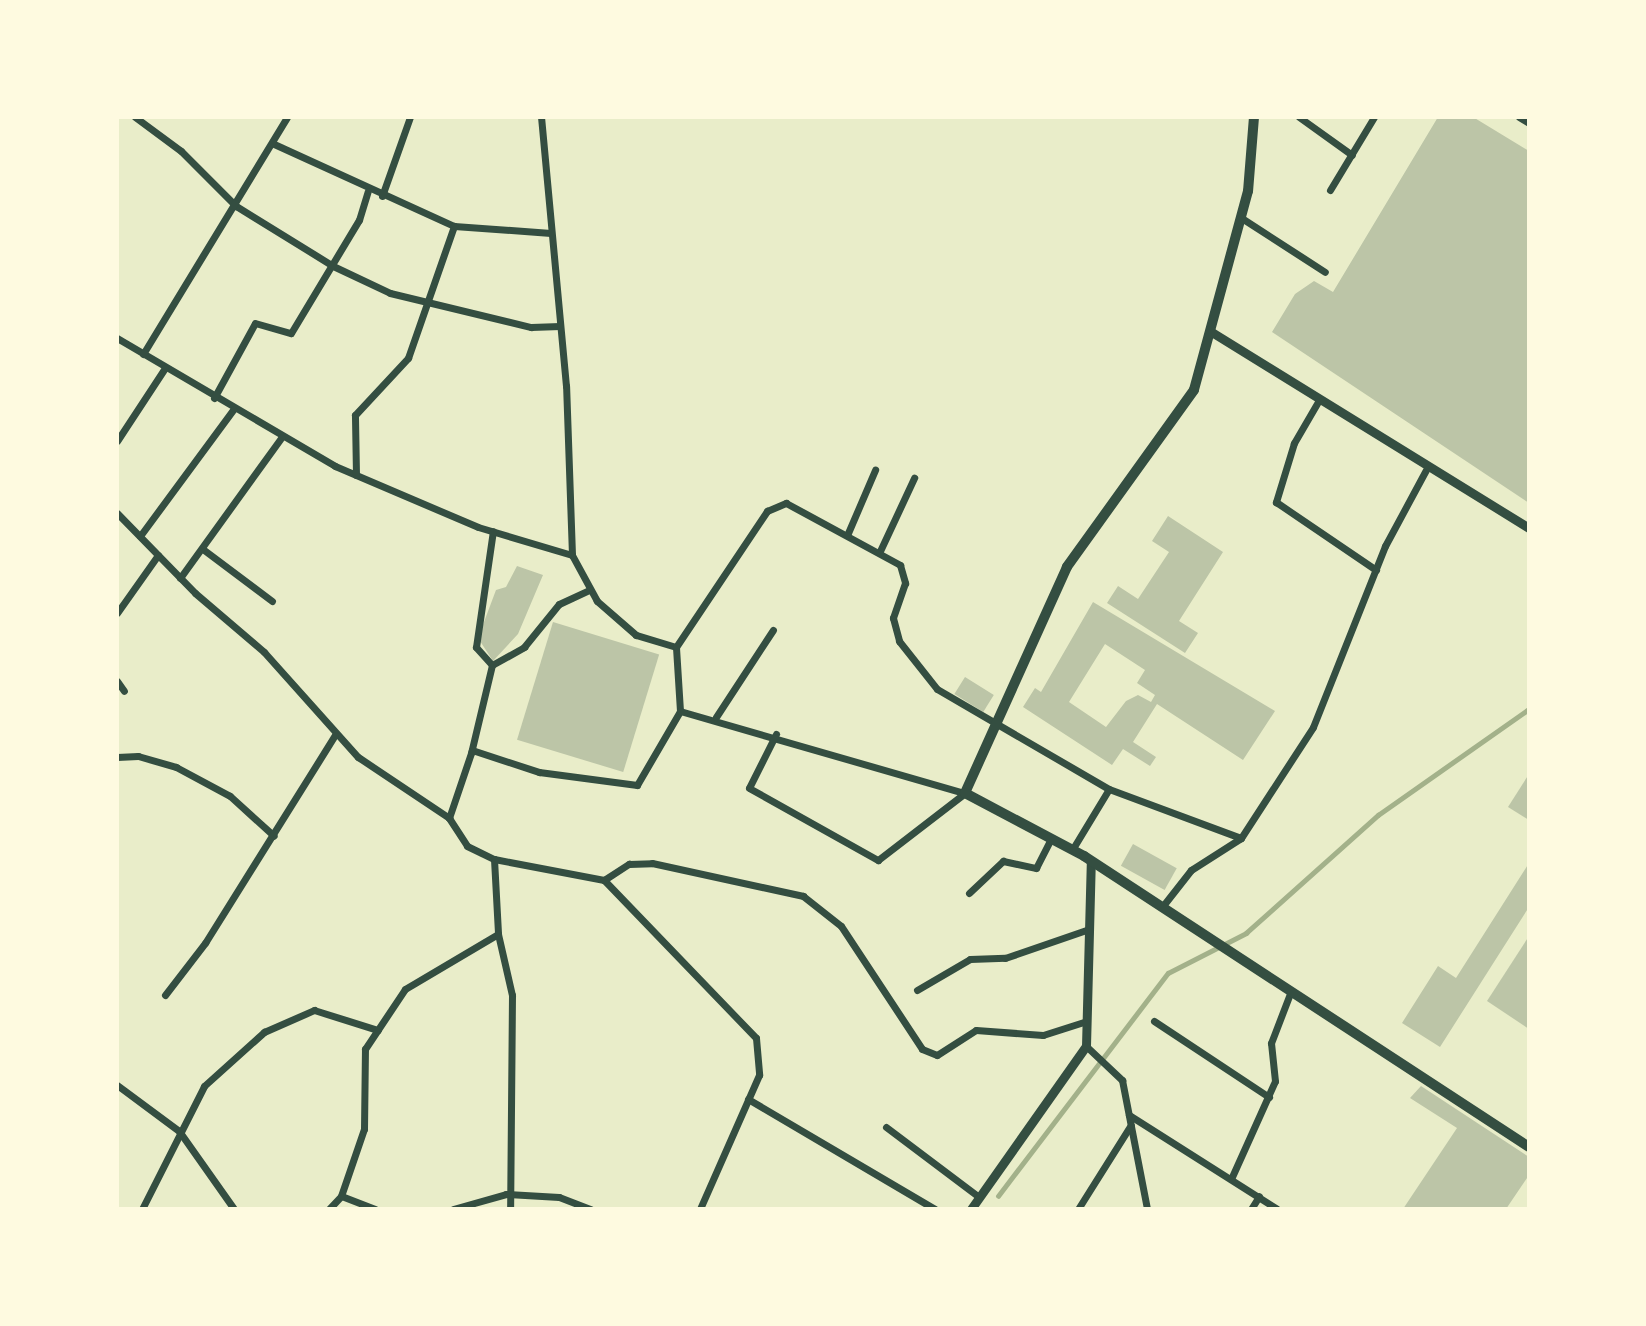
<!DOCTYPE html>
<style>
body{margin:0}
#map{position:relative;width:1646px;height:1326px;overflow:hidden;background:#e9edc9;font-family:"Zilla Slab",serif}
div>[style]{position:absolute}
.stream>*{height:4.5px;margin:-2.25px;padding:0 2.25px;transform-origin:2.25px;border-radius:2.25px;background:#a3b18a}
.building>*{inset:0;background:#bcc5a7;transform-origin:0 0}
.minor>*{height:7px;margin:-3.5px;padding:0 3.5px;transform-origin:3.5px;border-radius:3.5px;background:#344e41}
.tertiary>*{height:9px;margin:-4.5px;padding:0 4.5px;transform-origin:4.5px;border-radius:4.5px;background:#344e41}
.secondary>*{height:10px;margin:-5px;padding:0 5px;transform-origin:5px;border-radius:5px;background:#344e41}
span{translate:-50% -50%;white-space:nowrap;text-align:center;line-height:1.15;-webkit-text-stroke:7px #fefae0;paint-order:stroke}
.frame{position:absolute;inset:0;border:119px solid #fefae0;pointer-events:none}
</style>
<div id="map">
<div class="stream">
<i style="left:998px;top:1196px;width:280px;rotate:-52.7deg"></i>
<i style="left:1168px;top:973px;width:88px;rotate:-27.1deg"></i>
<i style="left:1246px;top:933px;width:177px;rotate:-41.8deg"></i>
<i style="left:1378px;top:815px;width:184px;rotate:-35.1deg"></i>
</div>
<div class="building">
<i style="clip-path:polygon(1438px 117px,1473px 117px,1529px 151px,1529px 503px,1272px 332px,1295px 294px,1314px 281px,1333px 292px)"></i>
<i style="clip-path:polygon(1168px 516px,1223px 552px,1179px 621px,1198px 633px,1185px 653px,1107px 603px,1118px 586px,1138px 599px,1169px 552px,1152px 541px)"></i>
<i style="clip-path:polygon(517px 566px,543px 575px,518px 634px,493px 661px,478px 638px,496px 590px,506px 587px)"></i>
<i style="clip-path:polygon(evenodd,1093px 602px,1275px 711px,1243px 760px,1157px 704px,1133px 742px,1156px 757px,1150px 766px,1123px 749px,1112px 765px,1023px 707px,1035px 688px,1041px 692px,1093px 602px,1105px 644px,1145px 670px,1137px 683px,1155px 695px,1151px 702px,1138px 695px,1126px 701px,1106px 727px,1069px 702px,1105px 644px)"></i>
<i style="left:553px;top:622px;width:111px;height:123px;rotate:17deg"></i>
<i style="left:965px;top:677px;width:34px;height:20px;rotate:32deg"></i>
<i style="clip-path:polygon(1529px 774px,1529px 820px,1508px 807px)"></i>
<i style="left:1133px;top:844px;width:50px;height:25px;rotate:29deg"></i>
<i style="clip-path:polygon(1529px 863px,1529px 907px,1440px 1047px,1402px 1023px,1438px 966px,1456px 978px)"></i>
<i style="clip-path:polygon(1529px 936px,1529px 1029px,1487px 1001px)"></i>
<i style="clip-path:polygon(1421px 1086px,1529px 1157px,1529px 1175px,1506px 1209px,1403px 1209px,1457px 1128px,1410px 1098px)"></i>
</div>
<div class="minor">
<i style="left:135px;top:117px;width:57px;rotate:36.5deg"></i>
<i style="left:181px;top:151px;width:78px;rotate:45deg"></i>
<i style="left:236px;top:206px;width:114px;rotate:31.7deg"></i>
<i style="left:333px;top:266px;width:63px;rotate:25.3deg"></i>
<i style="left:390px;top:293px;width:145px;rotate:13.6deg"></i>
<i style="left:531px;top:327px;width:29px;rotate:-2deg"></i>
<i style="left:1299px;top:117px;width:65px;rotate:35.6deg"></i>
<i style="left:1519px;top:117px;width:12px;rotate:31deg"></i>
<i style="left:274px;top:144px;width:198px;rotate:24.5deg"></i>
<i style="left:454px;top:226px;width:97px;rotate:4.1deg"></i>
<i style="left:1330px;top:190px;width:85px;rotate:-58.9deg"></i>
<i style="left:382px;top:196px;width:84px;rotate:-70.5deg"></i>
<i style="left:1240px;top:217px;width:101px;rotate:32.9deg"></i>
<i style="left:117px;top:338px;width:253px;rotate:30.4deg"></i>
<i style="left:335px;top:466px;width:155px;rotate:23.1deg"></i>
<i style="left:478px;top:527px;width:98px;rotate:16.6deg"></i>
<i style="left:143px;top:354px;width:277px;rotate:-58.7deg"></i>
<i style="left:214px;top:398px;width:85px;rotate:-61.3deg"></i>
<i style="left:255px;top:323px;width:37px;rotate:16deg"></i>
<i style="left:291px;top:333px;width:132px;rotate:-59deg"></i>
<i style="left:359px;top:220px;width:30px;rotate:-73deg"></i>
<i style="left:1319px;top:400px;width:50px;rotate:120.2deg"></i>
<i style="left:1294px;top:443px;width:62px;rotate:107deg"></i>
<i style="left:1276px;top:502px;width:121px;rotate:34.2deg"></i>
<i style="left:117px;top:441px;width:87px;rotate:-56.7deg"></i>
<i style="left:356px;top:475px;width:60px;rotate:-91deg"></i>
<i style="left:355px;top:415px;width:78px;rotate:-47.1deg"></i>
<i style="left:408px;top:358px;width:140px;rotate:-70.8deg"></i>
<i style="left:117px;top:513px;width:112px;rotate:45.7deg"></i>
<i style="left:195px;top:593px;width:91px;rotate:40.5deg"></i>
<i style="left:264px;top:652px;width:141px;rotate:48.2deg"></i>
<i style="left:358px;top:757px;width:110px;rotate:33.8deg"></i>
<i style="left:449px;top:818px;width:72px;rotate:-71.3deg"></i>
<i style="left:472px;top:750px;width:71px;rotate:18.2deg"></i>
<i style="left:539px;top:772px;width:99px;rotate:7.6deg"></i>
<i style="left:637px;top:785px;width:86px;rotate:-59.8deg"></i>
<i style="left:680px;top:711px;width:64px;rotate:-93.6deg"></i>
<i style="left:676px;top:647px;width:42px;rotate:-163.3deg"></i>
<i style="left:636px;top:635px;width:52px;rotate:-138.9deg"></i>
<i style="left:597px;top:601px;width:52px;rotate:-118.5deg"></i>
<i style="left:572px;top:555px;width:169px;rotate:-92deg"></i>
<i style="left:566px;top:386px;width:270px;rotate:-95.3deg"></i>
<i style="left:848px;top:533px;width:69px;rotate:-66.8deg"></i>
<i style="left:140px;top:536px;width:157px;rotate:-53.6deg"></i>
<i style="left:204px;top:550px;width:85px;rotate:36.9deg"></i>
<i style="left:880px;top:551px;width:81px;rotate:-65deg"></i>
<i style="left:180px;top:578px;width:173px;rotate:-54.2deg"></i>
<i style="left:117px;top:613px;width:71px;rotate:-54.7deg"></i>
<i style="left:676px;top:647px;width:164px;rotate:-56.2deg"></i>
<i style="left:767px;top:511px;width:21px;rotate:-23deg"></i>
<i style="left:786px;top:503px;width:130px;rotate:28.5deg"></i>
<i style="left:900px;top:565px;width:19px;rotate:74deg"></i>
<i style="left:905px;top:583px;width:37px;rotate:109deg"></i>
<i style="left:893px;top:618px;width:24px;rotate:75deg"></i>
<i style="left:899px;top:641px;width:61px;rotate:51.6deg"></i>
<i style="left:937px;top:689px;width:199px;rotate:30.2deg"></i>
<i style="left:1109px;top:789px;width:141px;rotate:20.4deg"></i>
<i style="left:492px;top:665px;width:24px;rotate:-132deg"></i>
<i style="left:476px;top:647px;width:117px;rotate:-81.7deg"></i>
<i style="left:117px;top:681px;width:12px;rotate:55deg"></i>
<i style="left:680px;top:711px;width:297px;rotate:16.1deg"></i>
<i style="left:716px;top:717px;width:104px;rotate:-56.8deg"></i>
<i style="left:776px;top:734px;width:60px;rotate:116.6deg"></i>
<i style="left:749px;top:788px;width:148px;rotate:29.2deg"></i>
<i style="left:878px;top:860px;width:110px;rotate:-37.6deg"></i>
<i style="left:471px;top:753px;width:90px;rotate:-76.6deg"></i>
<i style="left:492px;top:665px;width:37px;rotate:-29deg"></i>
<i style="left:524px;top:647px;width:55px;rotate:-50.9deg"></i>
<i style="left:559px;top:604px;width:33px;rotate:-25deg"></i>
<i style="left:117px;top:757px;width:21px;rotate:-3deg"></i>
<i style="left:138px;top:756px;width:40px;rotate:16deg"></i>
<i style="left:176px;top:767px;width:61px;rotate:28.2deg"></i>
<i style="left:230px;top:796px;width:59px;rotate:42.3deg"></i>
<i style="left:449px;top:818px;width:33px;rotate:57deg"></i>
<i style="left:467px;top:846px;width:30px;rotate:26deg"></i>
<i style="left:494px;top:859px;width:112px;rotate:10.8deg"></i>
<i style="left:604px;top:880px;width:219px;rotate:46.1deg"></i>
<i style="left:756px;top:1038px;width:37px;rotate:85deg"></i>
<i style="left:759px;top:1075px;width:146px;rotate:113.8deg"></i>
<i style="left:1072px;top:850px;width:71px;rotate:-58.8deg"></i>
<i style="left:494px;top:859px;width:75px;rotate:86.9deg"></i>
<i style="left:604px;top:880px;width:30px;rotate:-33deg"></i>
<i style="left:629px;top:864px;width:23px;rotate:-2deg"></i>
<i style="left:652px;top:863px;width:155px;rotate:12.3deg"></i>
<i style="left:803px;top:896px;width:48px;rotate:38.3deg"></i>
<i style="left:841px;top:926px;width:147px;rotate:56.6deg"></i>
<i style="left:922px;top:1049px;width:16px;rotate:22deg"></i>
<i style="left:937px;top:1055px;width:46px;rotate:-32.7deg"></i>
<i style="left:976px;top:1030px;width:67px;rotate:4.3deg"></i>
<i style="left:1043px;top:1035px;width:46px;rotate:-17.7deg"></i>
<i style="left:969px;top:893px;width:47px;rotate:-43.3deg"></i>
<i style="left:1003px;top:861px;width:34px;rotate:12deg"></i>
<i style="left:1036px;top:868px;width:33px;rotate:-63deg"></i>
<i style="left:1162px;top:907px;width:47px;rotate:-51.9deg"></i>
<i style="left:1191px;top:870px;width:59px;rotate:-32.6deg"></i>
<i style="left:1241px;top:838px;width:132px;rotate:-57deg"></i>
<i style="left:1313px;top:727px;width:195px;rotate:-68.3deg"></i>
<i style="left:1385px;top:546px;width:86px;rotate:-61.7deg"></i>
<i style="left:917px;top:990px;width:61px;rotate:-30.3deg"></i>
<i style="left:970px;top:959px;width:35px;rotate:-2deg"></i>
<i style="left:1005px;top:958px;width:89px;rotate:-19deg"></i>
<i style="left:165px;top:995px;width:66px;rotate:-52.4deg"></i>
<i style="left:205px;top:943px;width:245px;rotate:-58deg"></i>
<i style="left:1154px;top:1021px;width:138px;rotate:33.5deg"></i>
<i style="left:1086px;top:1046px;width:50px;rotate:43.4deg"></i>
<i style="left:1122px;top:1080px;width:131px;rotate:79deg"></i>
<i style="left:117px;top:1085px;width:77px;rotate:36.6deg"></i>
<i style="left:179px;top:1131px;width:95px;rotate:54.8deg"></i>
<i style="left:748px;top:1099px;width:217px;rotate:30.5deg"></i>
<i style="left:1129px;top:1115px;width:175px;rotate:32.4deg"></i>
<i style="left:886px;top:1127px;width:116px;rotate:37deg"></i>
<i style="left:1231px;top:1179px;width:107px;rotate:-65.8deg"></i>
<i style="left:1275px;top:1081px;width:38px;rotate:-96deg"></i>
<i style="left:1271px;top:1043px;width:56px;rotate:-69deg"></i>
<i style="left:142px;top:1209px;width:138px;rotate:-63.2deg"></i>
<i style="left:204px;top:1086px;width:81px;rotate:-42deg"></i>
<i style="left:264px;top:1032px;width:55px;rotate:-23.7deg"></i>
<i style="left:314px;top:1010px;width:67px;rotate:17.4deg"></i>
<i style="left:329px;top:1209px;width:18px;rotate:-47deg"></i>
<i style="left:375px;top:1209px;width:36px;rotate:-159deg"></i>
<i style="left:341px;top:1196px;width:71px;rotate:-71.1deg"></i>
<i style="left:364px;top:1129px;width:80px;rotate:-89.3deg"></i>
<i style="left:365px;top:1049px;width:72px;rotate:-56.3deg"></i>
<i style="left:405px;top:989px;width:108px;rotate:-30.6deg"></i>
<i style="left:498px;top:934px;width:63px;rotate:77.1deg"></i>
<i style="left:512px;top:995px;width:214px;rotate:90.5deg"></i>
<i style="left:453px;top:1209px;width:55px;rotate:-15.8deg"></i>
<i style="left:506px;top:1194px;width:53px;rotate:3.2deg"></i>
<i style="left:559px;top:1197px;width:34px;rotate:21deg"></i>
<i style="left:1078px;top:1209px;width:99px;rotate:-57.8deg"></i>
<i style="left:1251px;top:1209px;width:15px;rotate:-58deg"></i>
</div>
<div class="tertiary">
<i style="left:1210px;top:331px;width:375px;rotate:31.7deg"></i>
<i style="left:971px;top:1209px;width:199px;rotate:-54.8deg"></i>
<i style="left:1086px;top:1046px;width:185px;rotate:-88.5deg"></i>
</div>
<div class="secondary">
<i style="left:1254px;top:117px;width:74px;rotate:94.6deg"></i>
<i style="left:1248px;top:191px;width:206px;rotate:105.2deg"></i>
<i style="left:1194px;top:390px;width:218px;rotate:125.7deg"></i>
<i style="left:1067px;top:567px;width:248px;rotate:114.3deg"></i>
<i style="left:965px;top:793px;width:135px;rotate:27.9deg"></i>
<i style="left:1084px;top:856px;width:532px;rotate:33.18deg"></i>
</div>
<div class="frame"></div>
</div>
